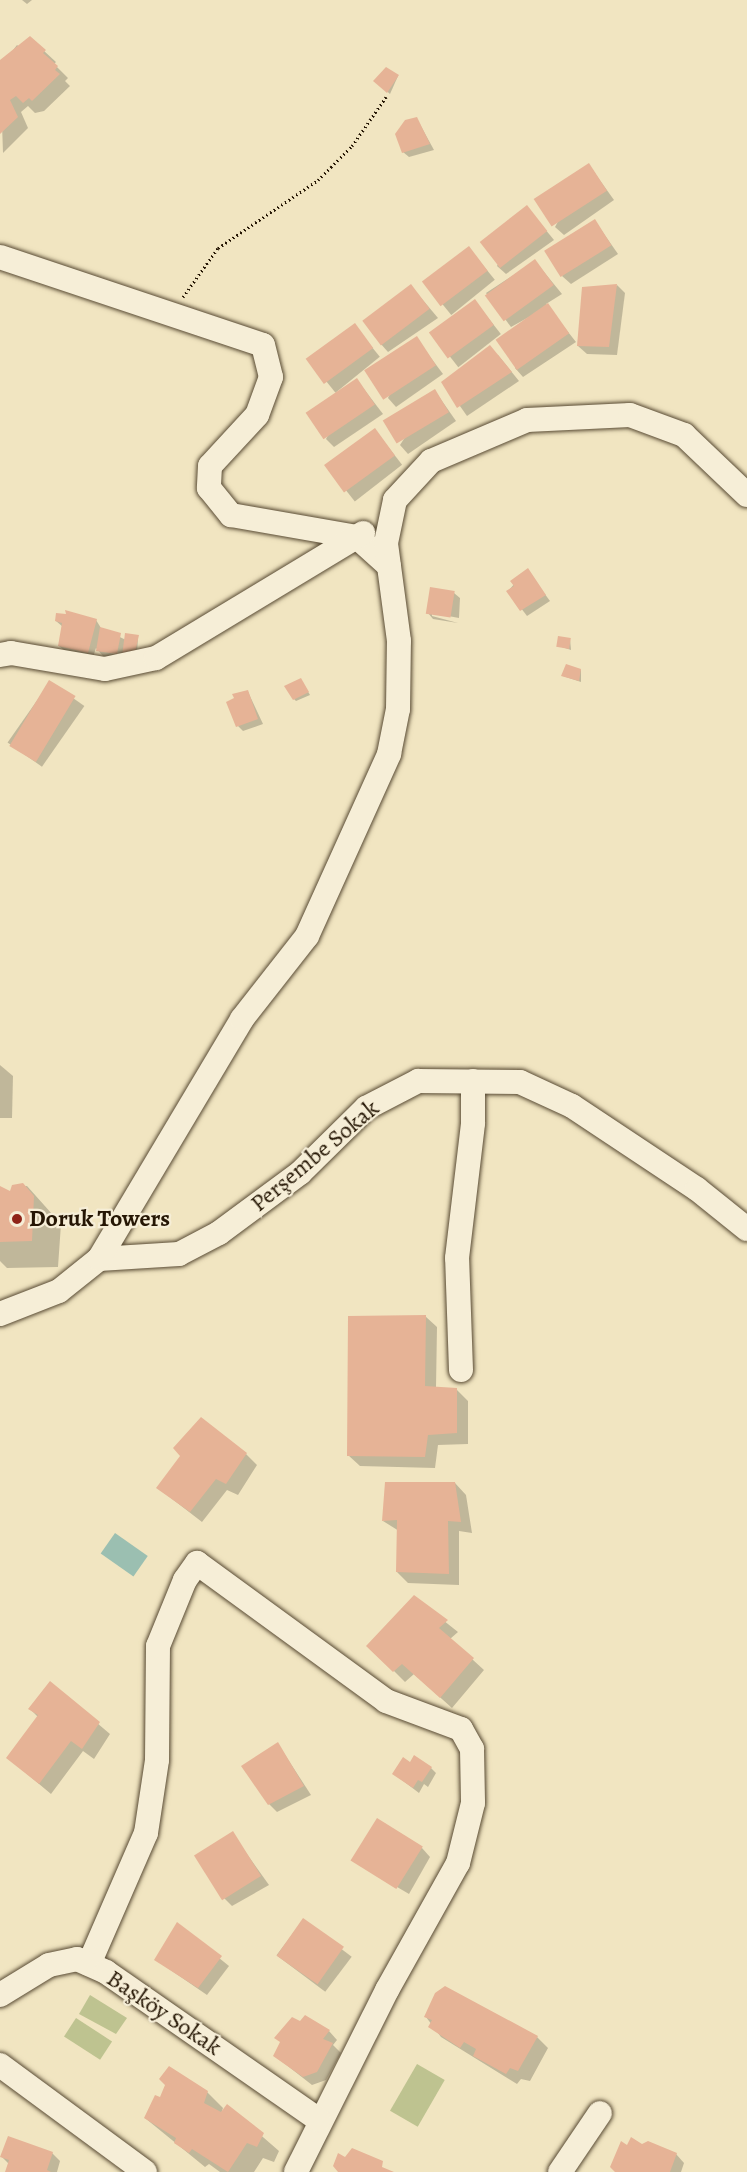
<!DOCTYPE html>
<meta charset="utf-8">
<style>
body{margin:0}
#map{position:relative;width:747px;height:2172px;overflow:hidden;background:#f1e5c1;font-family:Alegreya,serif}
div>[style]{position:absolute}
.green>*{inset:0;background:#bec390;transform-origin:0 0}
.water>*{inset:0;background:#9bbfb1;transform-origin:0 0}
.shadow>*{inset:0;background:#0003;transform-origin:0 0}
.building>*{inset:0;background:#e6b396;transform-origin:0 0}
.path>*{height:3px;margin-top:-1.5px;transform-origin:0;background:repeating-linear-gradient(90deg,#251604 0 1.5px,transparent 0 4.5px)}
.roads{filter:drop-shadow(0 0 2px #584a33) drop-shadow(0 0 2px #584a33)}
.minor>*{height:24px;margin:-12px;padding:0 12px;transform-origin:12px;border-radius:12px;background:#f6eed7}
.dots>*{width:16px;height:16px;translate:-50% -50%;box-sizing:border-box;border:3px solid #f6eed7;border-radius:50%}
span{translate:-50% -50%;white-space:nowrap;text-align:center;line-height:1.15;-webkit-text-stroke:4.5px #f6eed7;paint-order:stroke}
.street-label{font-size:24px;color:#251604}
.poi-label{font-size:24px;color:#251604;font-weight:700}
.left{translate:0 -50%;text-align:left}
</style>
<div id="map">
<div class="green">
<i style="clip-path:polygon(90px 1995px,127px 2018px,116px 2034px,79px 2014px)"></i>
<i style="left:76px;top:2018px;width:43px;height:22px;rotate:33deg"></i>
<i style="left:417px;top:2064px;width:32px;height:54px;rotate:30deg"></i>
</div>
<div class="water">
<i style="left:115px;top:1533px;width:40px;height:25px;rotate:35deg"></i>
</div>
<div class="shadow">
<i style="clip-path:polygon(22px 0,32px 0,27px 4px)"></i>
<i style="clip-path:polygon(30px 38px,56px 62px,54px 64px,68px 78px,65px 81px,70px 86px,44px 111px,35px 113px,28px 106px,21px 112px,28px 128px,3px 153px,0 67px,17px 45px,21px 48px)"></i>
<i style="clip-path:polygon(398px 76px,390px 94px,375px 81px)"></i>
<i style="clip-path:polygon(417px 119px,434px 150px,409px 157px,403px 152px)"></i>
<i style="clip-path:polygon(589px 165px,614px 200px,564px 235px,555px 227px)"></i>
<i style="clip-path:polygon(527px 207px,554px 240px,506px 274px,497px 266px)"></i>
<i style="clip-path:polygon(595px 221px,618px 254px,571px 284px,562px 276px)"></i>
<i style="left:469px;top:248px;width:41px;height:56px;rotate:51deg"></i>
<i style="clip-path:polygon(535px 261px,562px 294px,546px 304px,576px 342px,523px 377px,515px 368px,538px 312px,511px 327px,486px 293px)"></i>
<i style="clip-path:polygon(617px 285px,625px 293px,617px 355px,587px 354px,578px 346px)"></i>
<i style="clip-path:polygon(411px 286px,438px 318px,388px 352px,380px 343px)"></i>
<i style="left:475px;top:301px;width:42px;height:54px;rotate:52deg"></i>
<i style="left:354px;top:325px;width:41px;height:57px;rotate:51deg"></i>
<i style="clip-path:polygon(416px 338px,443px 374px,396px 407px,388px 398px)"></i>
<i style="clip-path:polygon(498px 355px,519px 381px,467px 416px,443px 382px)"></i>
<i style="clip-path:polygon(357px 380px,383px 414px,334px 447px,326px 439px)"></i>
<i style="clip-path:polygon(435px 391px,456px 421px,408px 454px,400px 445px)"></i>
<i style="left:375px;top:430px;width:44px;height:60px;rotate:52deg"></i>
<i style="clip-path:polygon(527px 570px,550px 601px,527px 616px,508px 591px)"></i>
<i style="clip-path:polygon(454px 593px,460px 598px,459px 618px,432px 613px,432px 616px,458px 623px,433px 619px,428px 613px)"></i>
<i style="clip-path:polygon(96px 620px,101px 628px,126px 640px,138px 636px,137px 656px,102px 650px,122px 657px,103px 656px,96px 648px,93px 657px,65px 651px,59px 646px,63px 627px,56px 621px)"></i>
<i style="clip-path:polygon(570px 639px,571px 650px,559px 646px)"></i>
<i style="clip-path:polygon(581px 670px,581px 682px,563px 676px)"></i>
<i style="left:50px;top:682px;width:42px;height:74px;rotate:35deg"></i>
<i style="clip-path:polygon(303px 683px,310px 695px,296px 701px,294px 699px)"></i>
<i style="clip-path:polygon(248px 692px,263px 724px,243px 731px,238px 726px)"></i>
<i style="clip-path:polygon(0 1065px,13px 1076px,12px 1118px,0 1118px)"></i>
<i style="clip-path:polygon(27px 1186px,61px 1224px,58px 1267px,7px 1268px,0 1261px,0 1187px,11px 1193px,13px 1187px)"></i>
<i style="clip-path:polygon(425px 1316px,437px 1327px,436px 1388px,457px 1390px,468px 1401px,468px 1444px,438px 1445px,435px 1468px,360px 1466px,348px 1455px)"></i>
<i style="clip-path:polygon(246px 1454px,257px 1465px,238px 1495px,227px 1490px,202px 1522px,158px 1488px)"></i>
<i style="clip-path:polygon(455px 1483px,466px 1495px,472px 1533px,459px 1531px,459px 1585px,408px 1583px,397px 1572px,399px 1531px,383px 1521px)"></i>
<i style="clip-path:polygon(414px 1597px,458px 1632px,450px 1639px,484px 1670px,452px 1708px,414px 1674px,405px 1682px,368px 1645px)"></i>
<i style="clip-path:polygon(51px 1684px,110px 1734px,94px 1759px,83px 1751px,51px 1794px,8px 1758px,38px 1717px,30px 1709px)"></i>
<i style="clip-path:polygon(278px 1744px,311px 1795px,277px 1812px,269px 1804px)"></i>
<i style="clip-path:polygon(411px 1765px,431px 1768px,436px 1773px,428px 1787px,424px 1784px,419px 1793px,394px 1774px)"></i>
<i style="clip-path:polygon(232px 1833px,269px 1885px,232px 1906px,224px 1898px)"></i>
<i style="clip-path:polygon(422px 1848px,430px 1857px,409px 1894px,353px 1861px)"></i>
<i style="left:303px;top:1920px;width:61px;height:44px;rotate:37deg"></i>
<i style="clip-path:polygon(177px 1924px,229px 1966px,207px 1995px,156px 1960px)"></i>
<i style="clip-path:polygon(305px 2017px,329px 2031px,337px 2040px,333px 2045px,341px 2053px,326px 2080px,312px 2085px,275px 2056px,281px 2043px)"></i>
<i style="clip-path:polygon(426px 2017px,537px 2037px,548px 2048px,530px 2081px,521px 2079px,517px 2084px,441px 2037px)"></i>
<i style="clip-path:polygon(207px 2092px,223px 2108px,221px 2114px,227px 2106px,279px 2151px,274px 2162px,263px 2158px,254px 2172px,220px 2172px,209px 2164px,205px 2167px,145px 2118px,161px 2099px)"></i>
<i style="clip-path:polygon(642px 2146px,676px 2154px,684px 2163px,681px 2172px,617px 2172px,628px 2147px)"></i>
<i style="clip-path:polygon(52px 2153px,60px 2161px,57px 2172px,7px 2172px,9px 2164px,2px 2157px)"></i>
</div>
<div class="building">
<i style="clip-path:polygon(30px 36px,46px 50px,43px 53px,58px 66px,55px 70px,60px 74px,32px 101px,29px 98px,23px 103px,16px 96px,10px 100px,18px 117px,0 134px,0 60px)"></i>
<i style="clip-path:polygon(386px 67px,399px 75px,387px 93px,373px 81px)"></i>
<i style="clip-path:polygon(417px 117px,430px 144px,402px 153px,395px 134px,405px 120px)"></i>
<i style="left:589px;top:163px;width:33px;height:66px;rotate:57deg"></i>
<i style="left:527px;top:205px;width:33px;height:60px;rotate:52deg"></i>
<i style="left:595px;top:219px;width:31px;height:60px;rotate:58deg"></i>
<i style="left:469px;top:246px;width:31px;height:59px;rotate:53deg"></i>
<i style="left:535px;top:259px;width:32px;height:62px;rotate:54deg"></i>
<i style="left:411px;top:284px;width:31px;height:61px;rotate:53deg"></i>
<i style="clip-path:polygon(617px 284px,609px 347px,577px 346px,582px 287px)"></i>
<i style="left:475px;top:299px;width:32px;height:57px;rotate:54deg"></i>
<i style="left:548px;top:303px;width:37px;height:64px;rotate:55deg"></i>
<i style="left:355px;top:323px;width:31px;height:61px;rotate:54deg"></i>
<i style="left:417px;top:336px;width:35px;height:63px;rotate:57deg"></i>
<i style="clip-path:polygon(490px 345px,512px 372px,457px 408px,441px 382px)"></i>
<i style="left:357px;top:378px;width:32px;height:62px;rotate:56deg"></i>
<i style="left:435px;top:389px;width:27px;height:61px;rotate:59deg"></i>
<i style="left:375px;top:428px;width:34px;height:63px;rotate:54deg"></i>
<i style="clip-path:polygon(528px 568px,546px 595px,520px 611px,506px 591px,514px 586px,510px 581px)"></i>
<i style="left:430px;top:587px;width:25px;height:27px;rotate:9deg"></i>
<i style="clip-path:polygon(65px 610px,97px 619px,88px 653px,58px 646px,62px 623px,55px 621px,56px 613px,66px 614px)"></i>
<i style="clip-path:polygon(100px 627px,121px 633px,117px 654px,96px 651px)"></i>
<i style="clip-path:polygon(125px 633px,139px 635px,134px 657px,122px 656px)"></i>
<i style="left:558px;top:636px;width:13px;height:11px;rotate:9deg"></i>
<i style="clip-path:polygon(566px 664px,581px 669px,579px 681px,561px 676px)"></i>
<i style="clip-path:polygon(301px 678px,309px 692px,293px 700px,284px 686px)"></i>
<i style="left:49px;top:680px;width:31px;height:77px;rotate:31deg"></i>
<i style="clip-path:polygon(248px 690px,258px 719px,236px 727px,226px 702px,234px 698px,232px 694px)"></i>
<i style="clip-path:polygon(23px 1183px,34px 1196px,32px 1241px,0 1242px,0 1186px,10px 1191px,12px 1185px)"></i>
<i style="clip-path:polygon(426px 1315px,425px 1386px,457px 1388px,457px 1433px,428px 1435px,425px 1457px,347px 1456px,348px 1316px)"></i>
<i style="clip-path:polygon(201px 1417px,247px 1453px,226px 1484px,216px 1479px,190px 1512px,156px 1488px,180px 1456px,173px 1448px)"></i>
<i style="clip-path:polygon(385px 1482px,455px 1482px,461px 1522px,448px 1521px,449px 1574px,396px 1572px,397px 1520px,382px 1521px)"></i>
<i style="clip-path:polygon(414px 1595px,448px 1620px,439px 1628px,474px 1658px,440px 1698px,402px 1664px,393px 1672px,366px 1646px)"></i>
<i style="clip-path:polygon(50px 1681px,100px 1722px,82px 1749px,71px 1741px,39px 1784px,6px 1758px,38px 1715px,28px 1709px)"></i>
<i style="clip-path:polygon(278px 1742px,304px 1786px,268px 1805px,241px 1766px)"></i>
<i style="clip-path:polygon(414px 1755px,432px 1767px,422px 1782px,418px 1780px,413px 1788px,392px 1774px,403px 1757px,410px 1762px)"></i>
<i style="left:377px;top:1818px;width:54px;height:50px;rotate:32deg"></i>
<i style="left:233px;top:1831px;width:53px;height:46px;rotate:58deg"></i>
<i style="left:303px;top:1918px;width:50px;height:46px;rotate:35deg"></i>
<i style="clip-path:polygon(177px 1922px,222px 1956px,198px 1988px,154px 1960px)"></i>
<i style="clip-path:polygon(445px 1986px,538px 2036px,518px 2071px,510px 2068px,506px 2074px,473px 2056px,476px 2049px,464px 2042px,460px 2048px,428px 2027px,432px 2020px,424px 2017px,435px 1993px)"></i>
<i style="clip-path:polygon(305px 2015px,330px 2030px,323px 2039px,333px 2043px,317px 2072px,303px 2077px,273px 2056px,280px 2042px,274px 2038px,292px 2017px,300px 2021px)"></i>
<i style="clip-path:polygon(169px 2066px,208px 2091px,204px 2103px,221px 2112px,227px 2104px,264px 2133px,257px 2147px,247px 2143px,228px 2172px,192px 2149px,189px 2153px,174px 2143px,176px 2138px,144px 2118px,155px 2095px,160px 2097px,165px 2085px,159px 2079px)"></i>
<i style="clip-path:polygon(8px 2136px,53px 2152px,47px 2170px,51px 2172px,5px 2172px,9px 2160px,0 2157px)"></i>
<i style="clip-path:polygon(631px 2137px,642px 2144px,648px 2141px,677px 2153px,670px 2172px,615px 2172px,610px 2167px,621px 2141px,627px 2145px)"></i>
<i style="clip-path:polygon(352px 2148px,383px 2161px,382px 2167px,394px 2172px,338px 2172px,333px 2166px,338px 2153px,345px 2157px)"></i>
</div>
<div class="path">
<i style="left:183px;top:297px;width:60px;rotate:-54.5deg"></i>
<i style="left:218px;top:248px;width:121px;rotate:-34.2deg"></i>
<i style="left:318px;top:180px;width:48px;rotate:-45deg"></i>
<i style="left:352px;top:146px;width:60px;rotate:-55.2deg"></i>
</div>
<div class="roads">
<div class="minor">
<i style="left:0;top:257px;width:277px;rotate:18.5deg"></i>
<i style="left:263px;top:345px;width:33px;rotate:76deg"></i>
<i style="left:271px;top:377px;width:40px;rotate:110.2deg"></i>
<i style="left:257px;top:415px;width:69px;rotate:132.7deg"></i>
<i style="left:210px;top:466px;width:22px;rotate:93deg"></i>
<i style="left:209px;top:488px;width:35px;rotate:51deg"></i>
<i style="left:231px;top:515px;width:128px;rotate:9.9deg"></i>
<i style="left:357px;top:537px;width:43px;rotate:42.2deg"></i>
<i style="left:0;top:655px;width:11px;rotate:-10deg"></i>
<i style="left:11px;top:653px;width:95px;rotate:9.7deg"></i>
<i style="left:105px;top:669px;width:52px;rotate:-12.2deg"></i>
<i style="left:156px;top:658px;width:242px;rotate:-31.1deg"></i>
<i style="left:99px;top:1259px;width:80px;rotate:-3.6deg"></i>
<i style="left:179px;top:1254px;width:45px;rotate:-27.7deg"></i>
<i style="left:219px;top:1233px;width:101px;rotate:-36.5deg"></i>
<i style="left:300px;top:1173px;width:93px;rotate:-44.6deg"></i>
<i style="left:366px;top:1108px;width:59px;rotate:-27.4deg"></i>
<i style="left:418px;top:1081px;width:102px;rotate:0.6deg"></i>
<i style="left:520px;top:1082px;width:57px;rotate:24.8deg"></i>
<i style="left:572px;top:1106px;width:150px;rotate:33.6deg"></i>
<i style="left:697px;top:1189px;width:64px;rotate:38.7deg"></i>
<i style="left:0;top:1314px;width:63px;rotate:-21.3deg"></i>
<i style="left:59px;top:1291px;width:51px;rotate:-38.7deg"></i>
<i style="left:99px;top:1259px;width:279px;rotate:-59.2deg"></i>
<i style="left:242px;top:1019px;width:105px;rotate:-51.9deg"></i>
<i style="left:307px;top:936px;width:200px;rotate:-65.7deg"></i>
<i style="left:389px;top:754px;width:46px;rotate:-78.7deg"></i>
<i style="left:398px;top:709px;width:68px;rotate:-89.2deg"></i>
<i style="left:399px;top:641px;width:99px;rotate:-97.6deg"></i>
<i style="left:386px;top:543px;width:44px;rotate:-78.2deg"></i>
<i style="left:395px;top:500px;width:53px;rotate:-47.3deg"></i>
<i style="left:431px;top:461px;width:104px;rotate:-23.1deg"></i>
<i style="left:527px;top:420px;width:103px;rotate:-2.8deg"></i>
<i style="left:630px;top:415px;width:58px;rotate:20.3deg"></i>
<i style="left:684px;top:435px;width:87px;rotate:43.6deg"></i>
<i style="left:461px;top:1370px;width:112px;rotate:-92deg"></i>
<i style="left:457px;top:1258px;width:136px;rotate:-83.2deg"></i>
<i style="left:473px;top:1123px;width:42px;rotate:-90deg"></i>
<i style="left:89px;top:1964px;width:143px;rotate:-66.5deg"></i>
<i style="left:146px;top:1833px;width:74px;rotate:-81.4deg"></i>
<i style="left:157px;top:1760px;width:114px;rotate:-89.5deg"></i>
<i style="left:158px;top:1646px;width:71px;rotate:-67.8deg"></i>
<i style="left:185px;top:1580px;width:21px;rotate:-55deg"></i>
<i style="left:197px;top:1563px;width:234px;rotate:36.1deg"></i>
<i style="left:386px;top:1701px;width:80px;rotate:20.5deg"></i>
<i style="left:461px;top:1729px;width:23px;rotate:61deg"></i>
<i style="left:472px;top:1749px;width:54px;rotate:88.9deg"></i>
<i style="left:473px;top:1803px;width:62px;rotate:104deg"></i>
<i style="left:458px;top:1863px;width:145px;rotate:119.2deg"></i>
<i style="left:387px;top:1990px;width:203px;rotate:116.6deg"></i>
<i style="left:0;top:1995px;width:57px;rotate:-31.5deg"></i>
<i style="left:49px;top:1965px;width:29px;rotate:-12deg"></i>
<i style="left:77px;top:1959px;width:32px;rotate:24deg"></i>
<i style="left:106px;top:1972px;width:259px;rotate:34.8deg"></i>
<i style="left:0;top:2065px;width:180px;rotate:36.4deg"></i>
<i style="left:560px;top:2172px;width:71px;rotate:-55.9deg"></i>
</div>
</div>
<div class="dots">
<i style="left:17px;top:1219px;background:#8f2418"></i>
</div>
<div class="street-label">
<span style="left:315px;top:1156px;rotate:-40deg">Perşembe Sokak</span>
<span style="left:164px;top:2013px;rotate:34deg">Başköy Sokak</span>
</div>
<div class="poi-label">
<span class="left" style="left:29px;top:1219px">Doruk Towers</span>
</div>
</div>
